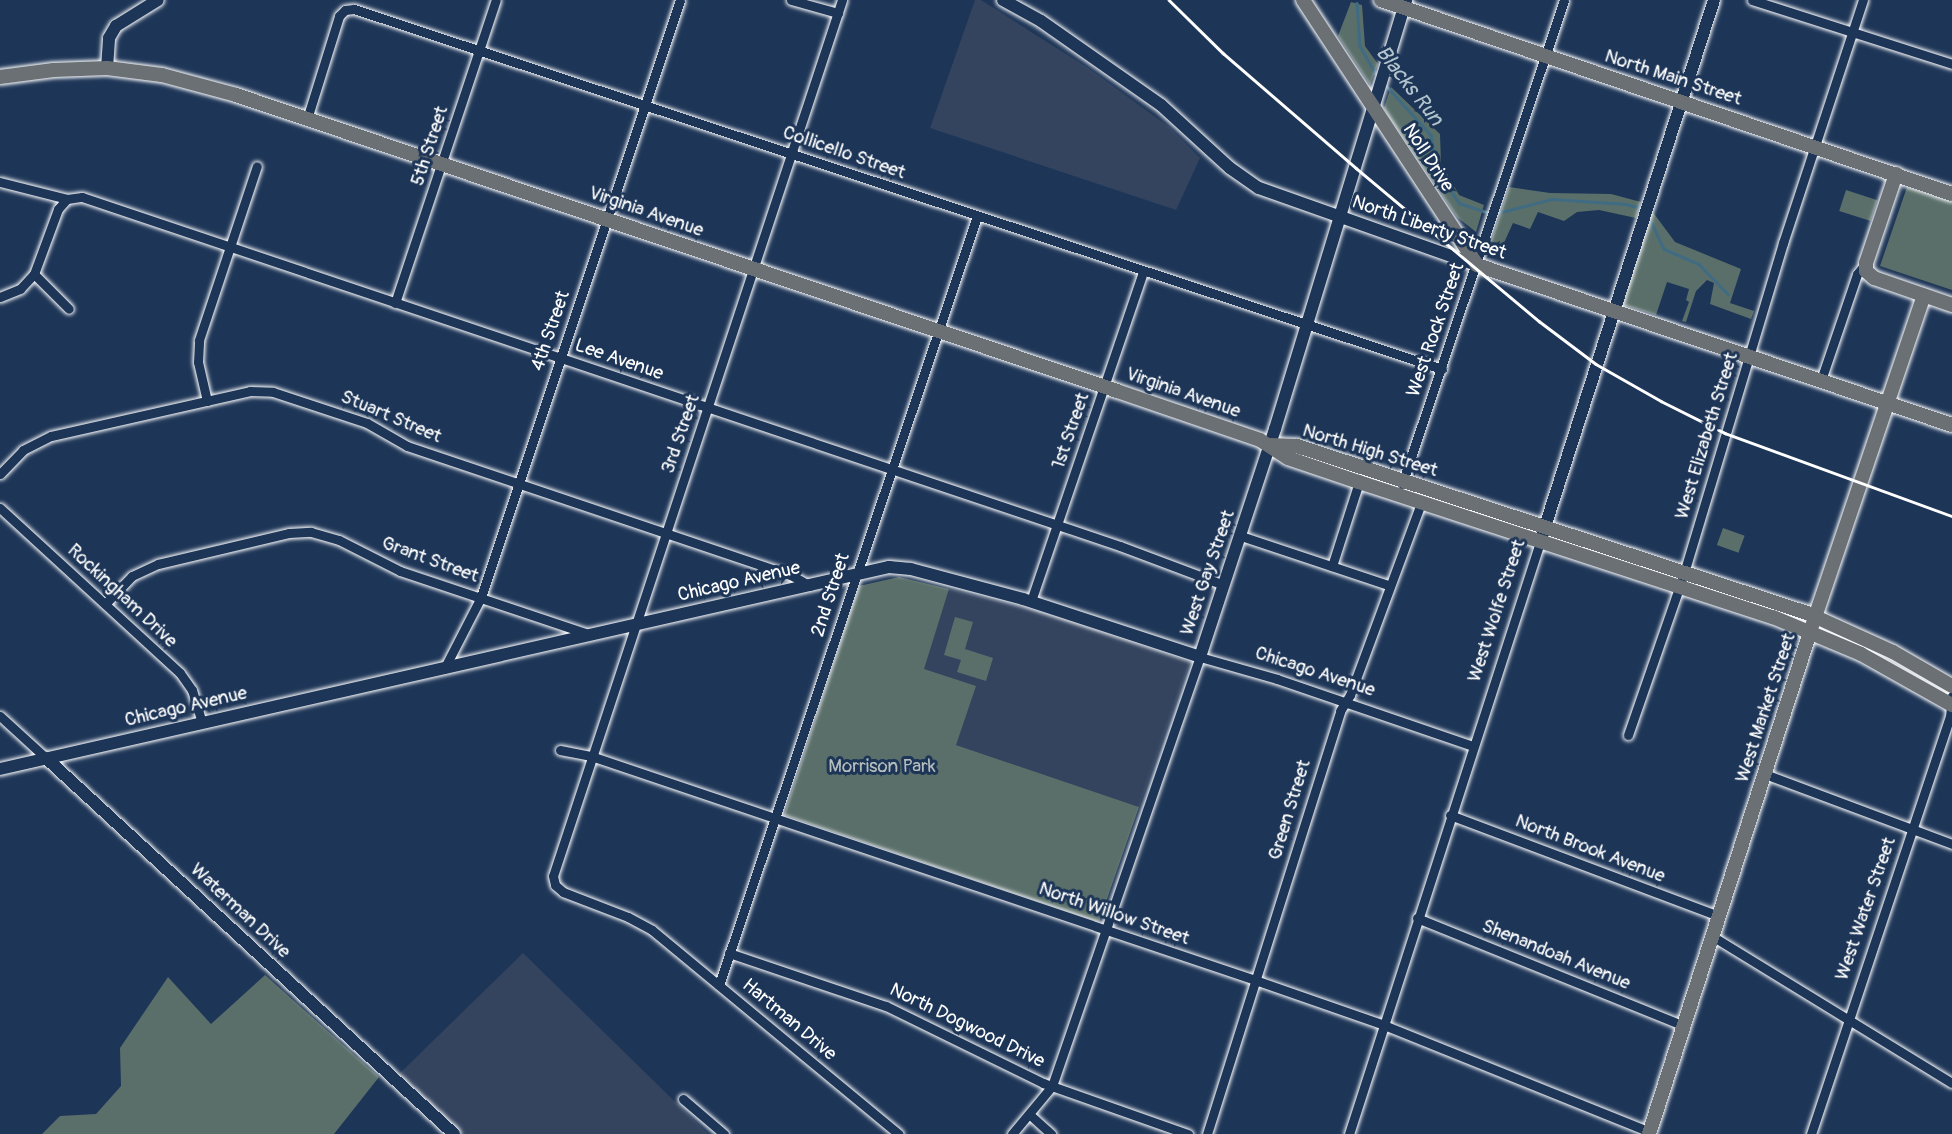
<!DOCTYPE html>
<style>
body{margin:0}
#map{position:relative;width:1952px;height:1134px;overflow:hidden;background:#1d3557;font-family:Pangolin,sans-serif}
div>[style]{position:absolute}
.built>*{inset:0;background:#34445f}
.green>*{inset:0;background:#5a6f6a;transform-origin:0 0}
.stream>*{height:2.5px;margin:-1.25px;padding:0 1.25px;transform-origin:1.25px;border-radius:1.25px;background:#3f6b83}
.roads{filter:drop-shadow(0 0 2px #fff) drop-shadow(0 0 2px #fff)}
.street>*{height:9px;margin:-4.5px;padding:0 4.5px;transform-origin:4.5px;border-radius:4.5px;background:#1d3557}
.secondary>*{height:12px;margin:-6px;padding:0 6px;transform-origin:6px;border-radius:6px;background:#1d3557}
.primary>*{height:14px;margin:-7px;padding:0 7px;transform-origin:7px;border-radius:7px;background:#6b7074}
.rail>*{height:2.5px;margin:-1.25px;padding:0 1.25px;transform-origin:1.25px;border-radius:1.25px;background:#fff}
span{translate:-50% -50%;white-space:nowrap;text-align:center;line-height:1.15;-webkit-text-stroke:6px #1d3557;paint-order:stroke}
.street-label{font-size:19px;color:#fff}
.park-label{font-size:19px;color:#b5bebc}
.water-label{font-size:21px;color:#b2c4cd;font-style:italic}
</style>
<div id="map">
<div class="built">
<i style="clip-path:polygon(975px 0,981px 0,1088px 68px,1169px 127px,1200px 158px,1176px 210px,930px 128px)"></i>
<i style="clip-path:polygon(949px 589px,1039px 611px,1190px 662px,1139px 807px,956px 745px,923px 669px)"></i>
<i style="clip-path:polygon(523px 953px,708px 1134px,463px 1134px,398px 1075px)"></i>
</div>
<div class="green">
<i style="clip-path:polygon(1351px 2px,1362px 5px,1365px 46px,1378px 64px,1370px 85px,1338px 36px)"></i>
<i style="clip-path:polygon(1391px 87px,1440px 134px,1441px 163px,1459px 195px,1484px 205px,1476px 232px,1457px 217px,1388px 115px,1384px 108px)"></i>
<i style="clip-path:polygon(1509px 187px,1550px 193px,1611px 194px,1641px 202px,1636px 218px,1599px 210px,1577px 212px,1564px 221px,1538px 212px,1530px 229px,1513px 223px,1502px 247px,1491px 241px)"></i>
<i style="clip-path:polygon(1907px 187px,1952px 202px,1952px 290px,1880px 266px)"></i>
<i style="left:1846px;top:190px;width:33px;height:22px;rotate:18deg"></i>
<i style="clip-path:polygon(1652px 211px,1675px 242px,1741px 269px,1730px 303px,1754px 311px,1751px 319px,1710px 304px,1714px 283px,1707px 280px,1696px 291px,1686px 322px,1682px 321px,1689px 302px,1686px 300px,1689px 289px,1667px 282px,1656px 315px,1623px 305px)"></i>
<i style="left:1723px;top:528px;width:23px;height:18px;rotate:20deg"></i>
<i style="clip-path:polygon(899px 577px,949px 589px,924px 669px,976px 686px,956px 745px,1139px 807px,1099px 922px,784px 815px,859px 586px)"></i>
<i style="clip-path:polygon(955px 617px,973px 622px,965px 649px,993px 658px,986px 681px,957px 672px,961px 660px,944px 655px)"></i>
<i style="clip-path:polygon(265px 975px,379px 1077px,334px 1134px,42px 1134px,60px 1116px,96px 1114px,121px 1086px,120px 1048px,168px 977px,211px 1024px)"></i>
</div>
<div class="stream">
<i style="left:1357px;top:3px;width:43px;rotate:86deg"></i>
<i style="left:1360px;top:46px;width:34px;rotate:60deg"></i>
<i style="left:1384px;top:83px;width:70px;rotate:47.9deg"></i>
<i style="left:1431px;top:135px;width:36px;rotate:80deg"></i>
<i style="left:1437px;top:170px;width:40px;rotate:56deg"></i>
<i style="left:1459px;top:203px;width:33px;rotate:18deg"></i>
<i style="left:1497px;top:213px;width:57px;rotate:-14.3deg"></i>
<i style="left:1552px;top:199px;width:74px;rotate:3.9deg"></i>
<i style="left:1626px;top:204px;width:16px;rotate:15deg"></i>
<i style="left:1650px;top:219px;width:33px;rotate:65deg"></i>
<i style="left:1664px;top:249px;width:38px;rotate:23deg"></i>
<i style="left:1699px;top:264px;width:42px;rotate:46deg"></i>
</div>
<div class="roads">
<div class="street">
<i style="left:791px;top:0;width:49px;rotate:15.5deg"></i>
<i style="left:842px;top:0;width:922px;rotate:108.26deg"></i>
<i style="left:553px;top:876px;width:9px;rotate:77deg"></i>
<i style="left:555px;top:885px;width:11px;rotate:41deg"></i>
<i style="left:563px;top:892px;width:70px;rotate:21deg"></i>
<i style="left:628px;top:917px;width:27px;rotate:28deg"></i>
<i style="left:652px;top:930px;width:320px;rotate:39.6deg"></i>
<i style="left:1752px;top:0;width:210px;rotate:17.7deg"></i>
<i style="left:307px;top:119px;width:108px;rotate:-72.7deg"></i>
<i style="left:339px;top:16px;width:8px;rotate:-45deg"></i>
<i style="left:345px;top:10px;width:9px;rotate:-6deg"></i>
<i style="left:354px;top:9px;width:1146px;rotate:18.31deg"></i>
<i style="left:0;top:182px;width:69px;rotate:14.2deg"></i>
<i style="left:67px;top:199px;width:15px;rotate:-8deg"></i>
<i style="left:82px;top:197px;width:1095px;rotate:18.58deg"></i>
<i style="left:1120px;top:546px;width:111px;rotate:20.6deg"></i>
<i style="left:34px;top:274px;width:49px;rotate:45deg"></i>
<i style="left:0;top:297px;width:22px;rotate:-22deg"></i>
<i style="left:20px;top:289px;width:21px;rotate:-47deg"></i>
<i style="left:34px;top:274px;width:69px;rotate:-69.7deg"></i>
<i style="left:58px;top:209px;width:13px;rotate:-48deg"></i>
<i style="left:395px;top:303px;width:319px;rotate:-71.6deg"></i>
<i style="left:1821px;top:380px;width:112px;rotate:-71.2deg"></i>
<i style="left:1857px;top:274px;width:14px;rotate:-51deg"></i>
<i style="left:207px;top:401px;width:40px;rotate:-103deg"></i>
<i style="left:198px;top:362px;width:22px;rotate:-87deg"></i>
<i style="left:199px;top:340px;width:183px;rotate:-71.6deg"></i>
<i style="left:0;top:474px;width:33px;rotate:-46deg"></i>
<i style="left:23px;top:450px;width:31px;rotate:-27deg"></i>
<i style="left:51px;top:436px;width:204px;rotate:-12.7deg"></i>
<i style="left:250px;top:391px;width:23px;rotate:2deg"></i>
<i style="left:273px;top:392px;width:99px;rotate:18.3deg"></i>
<i style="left:367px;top:423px;width:46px;rotate:29.9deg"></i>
<i style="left:407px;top:446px;width:405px;rotate:18.6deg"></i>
<i style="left:791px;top:575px;width:22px;rotate:30deg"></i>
<i style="left:1402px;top:484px;width:510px;rotate:-71.49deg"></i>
<i style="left:0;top:508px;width:244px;rotate:42.5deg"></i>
<i style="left:180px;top:673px;width:21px;rotate:55deg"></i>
<i style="left:192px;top:690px;width:34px;rotate:73deg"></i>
<i style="left:1241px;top:536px;width:155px;rotate:18.4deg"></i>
<i style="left:1332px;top:566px;width:88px;rotate:-72.2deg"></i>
<i style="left:1031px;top:601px;width:348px;rotate:-71.2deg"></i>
<i style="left:105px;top:604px;width:39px;rotate:-46deg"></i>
<i style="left:132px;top:576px;width:29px;rotate:-25deg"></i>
<i style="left:158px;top:564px;width:135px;rotate:-13.3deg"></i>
<i style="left:289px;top:533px;width:22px;rotate:-3deg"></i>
<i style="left:311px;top:532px;width:29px;rotate:16deg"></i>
<i style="left:339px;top:540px;width:68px;rotate:26.9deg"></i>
<i style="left:400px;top:571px;width:201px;rotate:18.5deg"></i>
<i style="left:444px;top:669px;width:81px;rotate:-62.8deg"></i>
<i style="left:481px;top:597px;width:629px;rotate:-71.57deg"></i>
<i style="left:0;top:716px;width:62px;rotate:42.4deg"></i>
<i style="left:1628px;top:735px;width:171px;rotate:-70.9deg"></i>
<i style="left:1684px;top:573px;width:345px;rotate:-73.3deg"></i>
<i style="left:1783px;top:243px;width:256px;rotate:-71.8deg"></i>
<i style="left:560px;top:750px;width:32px;rotate:11deg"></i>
<i style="left:591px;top:756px;width:701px;rotate:18.64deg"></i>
<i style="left:1255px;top:980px;width:137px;rotate:19.2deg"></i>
<i style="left:1384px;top:1025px;width:287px;rotate:21.9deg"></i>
<i style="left:1765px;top:774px;width:200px;rotate:20.5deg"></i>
<i style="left:1450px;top:815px;width:287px;rotate:20.6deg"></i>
<i style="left:1417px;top:918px;width:286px;rotate:22deg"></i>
<i style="left:1712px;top:936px;width:281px;rotate:31.5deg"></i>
<i style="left:729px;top:953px;width:166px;rotate:18.7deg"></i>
<i style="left:886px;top:1006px;width:175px;rotate:26.1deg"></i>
<i style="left:1043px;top:1083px;width:154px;rotate:19.4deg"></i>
<i style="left:719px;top:985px;width:811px;rotate:-71.45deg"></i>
<i style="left:683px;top:1099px;width:54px;rotate:40.5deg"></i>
<i style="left:1029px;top:1114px;width:30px;rotate:42deg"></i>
<i style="left:1012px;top:1134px;width:62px;rotate:-50.2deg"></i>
<i style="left:1052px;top:1086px;width:454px;rotate:-71deg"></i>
<i style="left:1200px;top:657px;width:80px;rotate:15.9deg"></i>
<i style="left:1277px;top:679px;width:207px;rotate:18.9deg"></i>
<i style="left:1207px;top:1134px;width:443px;rotate:-72.5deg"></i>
<i style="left:1340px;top:711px;width:19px;rotate:-58deg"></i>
<i style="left:1350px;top:695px;width:205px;rotate:-69.7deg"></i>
<i style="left:1349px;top:1134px;width:622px;rotate:-72.12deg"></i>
<i style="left:1811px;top:1134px;width:440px;rotate:-71.6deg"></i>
<i style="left:1950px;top:717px;width:21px;rotate:-85deg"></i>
</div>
<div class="secondary">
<i style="left:1003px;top:0;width:43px;rotate:28.9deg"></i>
<i style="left:1041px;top:21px;width:146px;rotate:35deg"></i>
<i style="left:1161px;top:105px;width:93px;rotate:42.4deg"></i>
<i style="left:1230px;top:168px;width:35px;rotate:35deg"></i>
<i style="left:1259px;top:188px;width:231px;rotate:19.5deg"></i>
<i style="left:107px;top:68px;width:30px;rotate:-86deg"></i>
<i style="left:109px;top:38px;width:14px;rotate:-60deg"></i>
<i style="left:116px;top:26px;width:49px;rotate:-31.8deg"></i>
<i style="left:1542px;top:536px;width:563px;rotate:-72.21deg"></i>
<i style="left:46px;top:758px;width:555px;rotate:42.66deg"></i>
<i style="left:0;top:769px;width:912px;rotate:-12.8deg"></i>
<i style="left:889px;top:567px;width:22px;rotate:5deg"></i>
<i style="left:911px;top:569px;width:116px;rotate:15deg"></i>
<i style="left:1023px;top:599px;width:186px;rotate:18.1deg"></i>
<i style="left:1200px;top:657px;width:240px;rotate:-71.8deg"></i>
<i style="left:1275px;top:429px;width:449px;rotate:-73deg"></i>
</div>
<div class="primary">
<i style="left:1303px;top:0;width:317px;rotate:56.7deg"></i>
<i style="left:1477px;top:265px;width:501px;rotate:18.62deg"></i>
<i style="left:1381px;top:0;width:603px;rotate:18.77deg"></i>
<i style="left:0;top:77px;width:54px;rotate:-7.4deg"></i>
<i style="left:54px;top:70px;width:53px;rotate:-2.2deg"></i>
<i style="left:107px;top:68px;width:55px;rotate:7.3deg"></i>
<i style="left:162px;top:75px;width:77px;rotate:15.1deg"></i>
<i style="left:236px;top:95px;width:929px;rotate:18.57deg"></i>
<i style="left:1117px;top:391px;width:151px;rotate:18.9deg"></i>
<i style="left:1260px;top:440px;width:33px;rotate:33deg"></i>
<i style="left:1288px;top:458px;width:75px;rotate:18.7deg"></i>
<i style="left:1359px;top:482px;width:435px;rotate:18.1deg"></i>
<i style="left:1773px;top:617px;width:95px;rotate:22.8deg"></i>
<i style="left:1861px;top:654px;width:104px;rotate:29.3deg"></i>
<i style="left:1896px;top:174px;width:94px;rotate:108.6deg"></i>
<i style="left:1866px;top:263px;width:8px;rotate:90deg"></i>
<i style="left:1866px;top:271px;width:11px;rotate:41deg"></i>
<i style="left:1874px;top:278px;width:83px;rotate:19.1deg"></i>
<i style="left:1270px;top:445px;width:27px;rotate:2deg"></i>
<i style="left:1297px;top:446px;width:537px;rotate:18.13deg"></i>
<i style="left:1807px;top:613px;width:94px;rotate:24.4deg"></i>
<i style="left:1893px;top:652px;width:68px;rotate:30deg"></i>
<i style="left:1649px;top:1134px;width:527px;rotate:-72.22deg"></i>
<i style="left:1810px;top:632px;width:355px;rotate:-71.3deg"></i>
</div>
</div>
<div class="rail">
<i style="left:1169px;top:0;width:76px;rotate:44.5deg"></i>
<i style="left:1223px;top:53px;width:176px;rotate:40.8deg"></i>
<i style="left:1356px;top:168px;width:239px;rotate:39.9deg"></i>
<i style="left:1539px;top:321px;width:71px;rotate:37deg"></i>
<i style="left:1596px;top:364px;width:75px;rotate:29.6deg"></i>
<i style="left:1661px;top:401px;width:72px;rotate:26.6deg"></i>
<i style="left:1725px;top:433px;width:242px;rotate:20.1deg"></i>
</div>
<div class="street-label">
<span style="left:1673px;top:78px;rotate:18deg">North Main Street</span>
<span style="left:430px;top:146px;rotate:-72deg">5th Street</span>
<span style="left:844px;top:153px;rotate:19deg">Collicello Street</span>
<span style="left:1428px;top:158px;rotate:57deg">Noll Drive</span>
<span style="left:646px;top:212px;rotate:19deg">Virginia Avenue</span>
<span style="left:1429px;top:228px;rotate:19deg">North Liberty Street</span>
<span style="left:1436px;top:330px;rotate:-71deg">West Rock Street</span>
<span style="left:551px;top:331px;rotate:-71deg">4th Street</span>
<span style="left:619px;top:360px;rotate:19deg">Lee Avenue</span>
<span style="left:1183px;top:393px;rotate:19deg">Virginia Avenue</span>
<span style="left:391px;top:417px;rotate:23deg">Stuart Street</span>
<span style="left:1071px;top:431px;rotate:-71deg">1st Street</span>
<span style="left:681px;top:434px;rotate:-71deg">3rd Street</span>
<span style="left:1707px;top:436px;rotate:-73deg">West Elizabeth Street</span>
<span style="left:1370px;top:451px;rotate:17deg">North High Street</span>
<span style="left:430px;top:560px;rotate:20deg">Grant Street</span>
<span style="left:1208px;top:573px;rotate:-71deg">West Gay Street</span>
<span style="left:739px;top:582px;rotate:-13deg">Chicago Avenue</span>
<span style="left:831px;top:595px;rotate:-72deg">2nd Street</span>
<span style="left:122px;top:596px;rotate:43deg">Rockingham Drive</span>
<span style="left:1497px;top:611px;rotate:-72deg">West Wolfe Street</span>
<span style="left:1315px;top:672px;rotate:18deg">Chicago Avenue</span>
<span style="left:186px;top:707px;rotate:-13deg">Chicago Avenue</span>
<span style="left:1766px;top:708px;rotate:-72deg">West Market Street</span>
<span style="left:1290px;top:810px;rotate:-73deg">Green Street</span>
<span style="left:1590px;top:849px;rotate:21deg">North Brook Avenue</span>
<span style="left:1866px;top:909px;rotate:-71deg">West Water Street</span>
<span style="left:240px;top:911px;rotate:43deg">Waterman Drive</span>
<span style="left:1114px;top:914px;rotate:19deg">North Willow Street</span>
<span style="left:1556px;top:955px;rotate:22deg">Shenandoah Avenue</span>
<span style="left:789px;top:1020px;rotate:40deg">Hartman Drive</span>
<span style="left:967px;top:1026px;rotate:26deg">North Dogwood Drive</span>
</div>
<div class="park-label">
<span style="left:882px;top:767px">Morrison Park</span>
</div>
<div class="water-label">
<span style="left:1409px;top:86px;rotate:52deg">Blacks Run</span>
</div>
</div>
